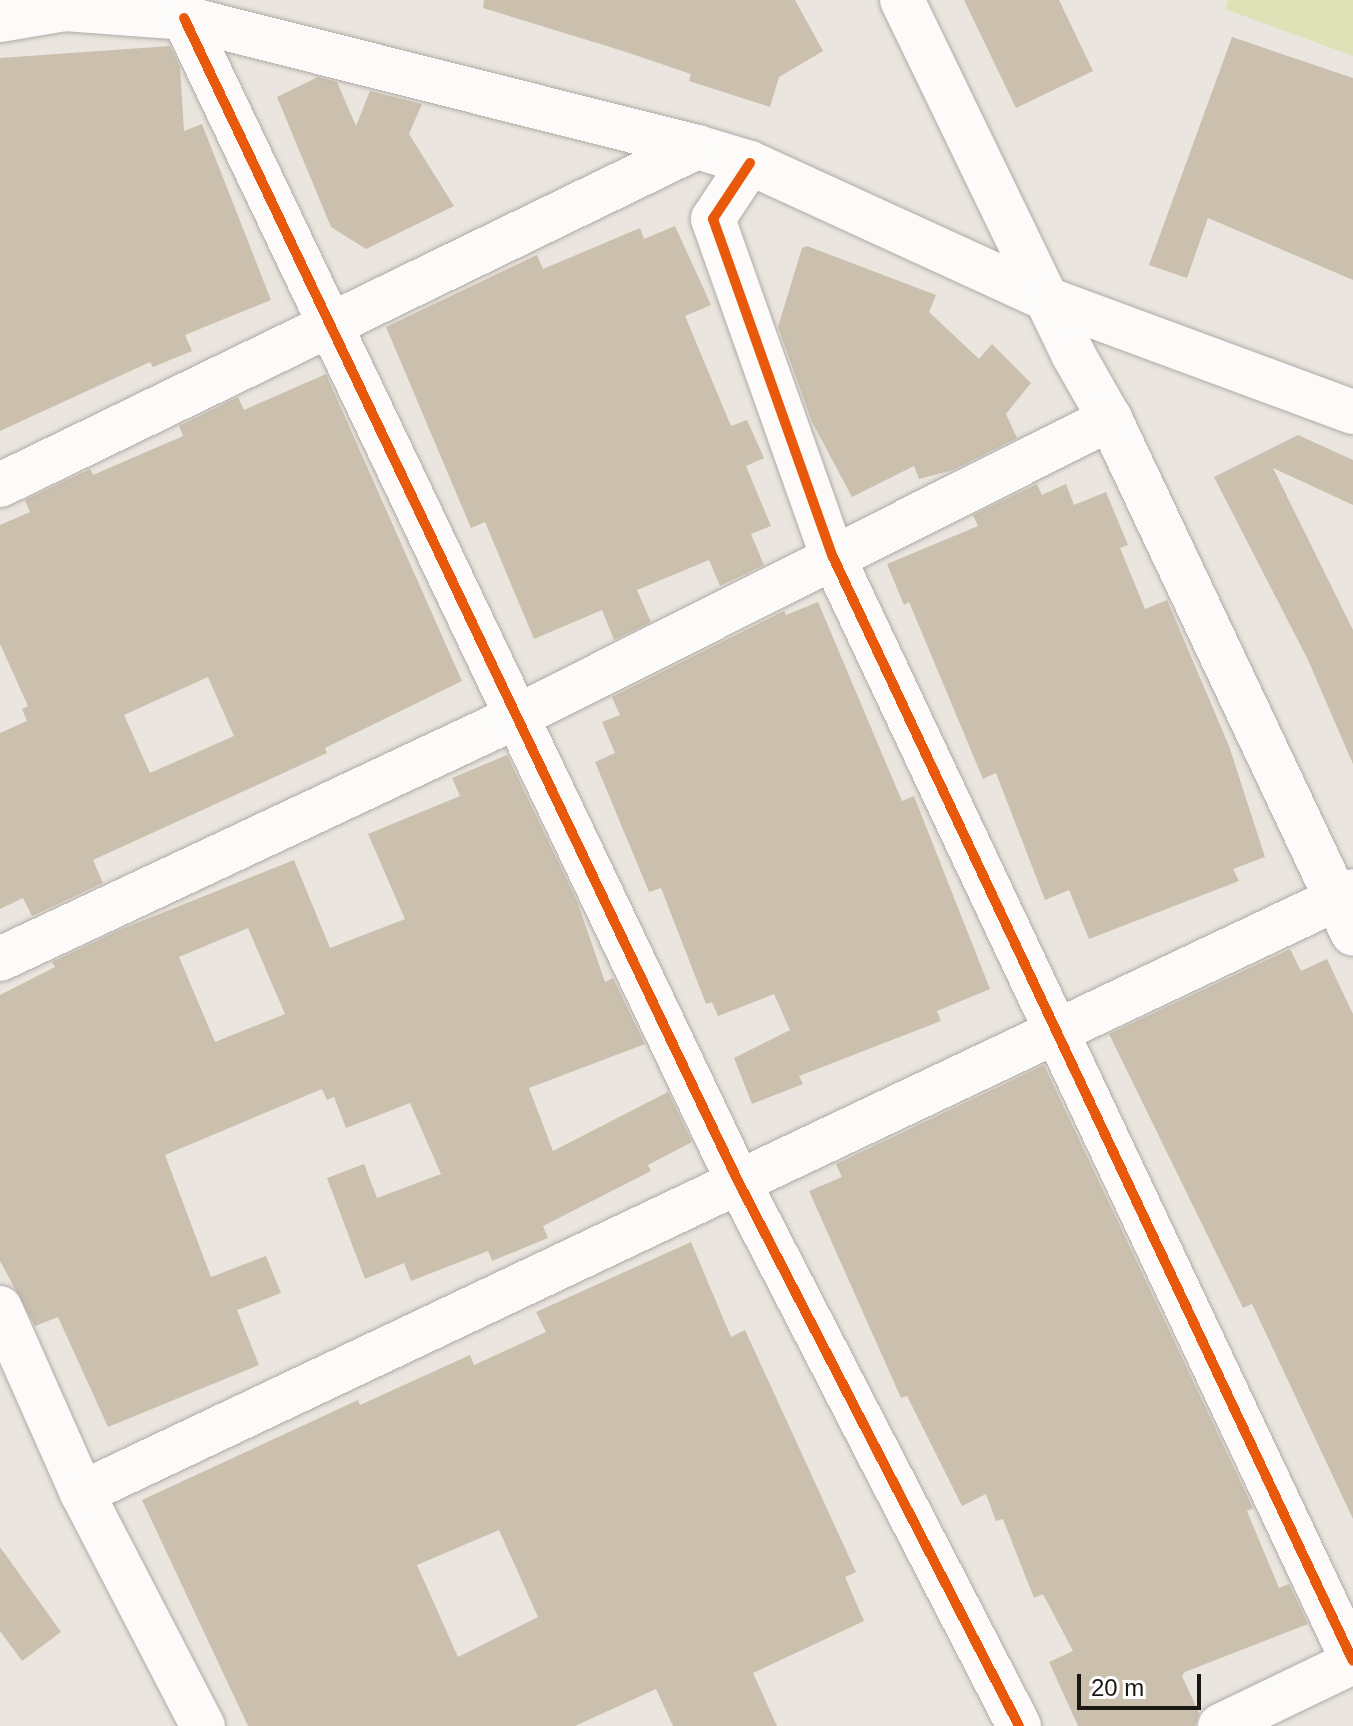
<!DOCTYPE html>
<style>
body{margin:0}
#map{position:relative;width:1353px;height:1726px;overflow:hidden;background:#eae5de;font-family:Arial,sans-serif}
div>[style]{position:absolute}
.green>*{inset:0;background:#dfe2b6}
.building>*{inset:0;background:#cbc0ae}
.roads{filter:drop-shadow(0 0 2px #afaba6) drop-shadow(0 0 2px #afaba6)}
.minor>*{height:44px;margin:-22px;padding:0 22px;transform-origin:22px;border-radius:22px;background:#fcfbfa}
.cycleway>*{height:10px;margin:-5px;padding:0 5px;transform-origin:5px;border-radius:5px;background:#e8590c}
span{translate:-50% -50%;white-space:nowrap;text-align:center;line-height:1.15;-webkit-text-stroke:8px #fff;paint-order:stroke}
.scale{position:absolute;left:1077px;top:1674px;width:124px;height:36px;box-sizing:border-box;border:4px solid #1b1813;border-top:0;padding-left:10px;font-size:24px;line-height:28px;white-space:nowrap;color:#1b1813;-webkit-text-stroke:6px #fff;paint-order:stroke}
</style>
<div id="map">
<div class="green">
<i style="clip-path:polygon(1228px 0,1353px 0,1353px 56px,1225px 9px)"></i>
</div>
<div class="building">
<i style="clip-path:polygon(484px 0,795px 0,823px 51px,779px 77px,770px 107px,689px 81px,691px 74px,623px 51px,483px 8px)"></i>
<i style="clip-path:polygon(964px 0,1059px 0,1093px 71px,1016px 108px)"></i>
<i style="clip-path:polygon(1232px 37px,1353px 78px,1353px 280px,1208px 218px,1187px 278px,1149px 265px)"></i>
<i style="clip-path:polygon(170px 46px,180px 67px,184px 131px,202px 124px,271px 300px,185px 335px,192px 351px,153px 367px,150px 362px,0 431px,0 58px)"></i>
<i style="clip-path:polygon(318px 77px,337px 82px,356px 126px,370px 91px,422px 104px,409px 134px,454px 206px,366px 249px,331px 227px,277px 97px)"></i>
<i style="clip-path:polygon(675px 226px,711px 305px,685px 316px,731px 426px,747px 420px,764px 458px,746px 466px,771px 526px,751px 534px,764px 565px,720px 586px,709px 560px,637px 590px,651px 622px,614px 640px,602px 610px,534px 639px,485px 522px,471px 528px,386px 327px,537px 255px,543px 269px,640px 228px,644px 239px)"></i>
<i style="clip-path:polygon(807px 246px,936px 295px,929px 312px,979px 359px,992px 344px,1031px 383px,1006px 414px,1017px 438px,953px 470px,919px 479px,914px 466px,852px 497px,812px 422px,778px 327px,802px 248px)"></i>
<i style="clip-path:polygon(evenodd,326px 374px,462px 681px,325px 748px,327px 753px,93px 860px,103px 883px,32px 916px,23px 898px,0 909px,0 733px,27px 721px,22px 709px,28px 706px,0 644px,0 525px,30px 512px,25px 500px,90px 469px,93px 475px,183px 436px,179px 426px,238px 397px,244px 410px,326px 374px,208px 677px,234px 736px,150px 773px,124px 715px,208px 677px)"></i>
<i style="clip-path:polygon(1298px 435px,1353px 460px,1353px 505px,1273px 468px,1353px 630px,1353px 764px,1308px 660px,1214px 477px)"></i>
<i style="clip-path:polygon(1037px 484px,1042px 495px,1066px 484px,1074px 505px,1106px 492px,1128px 545px,1120px 548px,1145px 609px,1167px 600px,1229px 746px,1265px 857px,1233px 869px,1239px 881px,1089px 939px,1069px 890px,1045px 900px,996px 773px,983px 779px,909px 602px,904px 605px,887px 564px,978px 526px,973px 515px)"></i>
<i style="clip-path:polygon(818px 602px,902px 801px,914px 796px,990px 989px,937px 1011px,941px 1021px,799px 1076px,803px 1084px,752px 1104px,734px 1058px,790px 1030px,774px 994px,718px 1016px,712px 1002px,706px 1004px,661px 888px,649px 892px,595px 762px,615px 753px,602px 722px,620px 715px,612px 697px,784px 611px,786px 615px)"></i>
<i style="clip-path:polygon(evenodd,507px 755px,577px 901px,605px 982px,613px 978px,645px 1044px,529px 1088px,553px 1151px,668px 1092px,692px 1142px,648px 1165px,651px 1171px,543px 1226px,548px 1238px,492px 1261px,488px 1251px,411px 1281px,404px 1263px,365px 1279px,327px 1178px,364px 1164px,377px 1198px,441px 1174px,410px 1103px,346px 1128px,334px 1097px,327px 1100px,322px 1089px,165px 1155px,211px 1277px,266px 1256px,281px 1293px,237px 1310px,259px 1365px,108px 1427px,58px 1317px,35px 1326px,0 1261px,0 995px,55px 967px,52px 962px,122px 929px,294px 860px,330px 948px,405px 919px,368px 834px,460px 796px,452px 778px,507px 755px,248px 928px,285px 1014px,215px 1042px,179px 957px,248px 928px)"></i>
<i style="clip-path:polygon(1290px 949px,1301px 971px,1327px 959px,1353px 1014px,1353px 1519px,1252px 1304px,1243px 1308px,1109px 1034px)"></i>
<i style="clip-path:polygon(1044px 1065px,1253px 1508px,1247px 1511px,1279px 1588px,1289px 1584px,1308px 1624px,1185px 1672px,1182px 1676px,1199px 1713px,1195px 1726px,1078px 1726px,1049px 1662px,1073px 1651px,1043px 1594px,1034px 1598px,1003px 1519px,996px 1521px,986px 1494px,962px 1506px,907px 1396px,901px 1398px,809px 1191px,842px 1177px,836px 1164px)"></i>
<i style="clip-path:polygon(evenodd,691px 1242px,731px 1337px,745px 1330px,856px 1572px,845px 1577px,864px 1621px,753px 1673px,777px 1726px,673px 1726px,656px 1689px,575px 1726px,248px 1726px,142px 1500px,358px 1400px,360px 1405px,470px 1355px,474px 1365px,546px 1332px,536px 1312px,691px 1242px,499px 1530px,538px 1617px,458px 1657px,417px 1565px,499px 1530px)"></i>
<i style="clip-path:polygon(0 1547px,61px 1632px,22px 1661px,0 1631px)"></i>
</div>
<div class="roads">
<div class="minor">
<i style="left:902px;top:0;width:393px;rotate:64.2deg"></i>
<i style="left:1073px;top:354px;width:75px;rotate:60.4deg"></i>
<i style="left:1110px;top:419px;width:569px;rotate:64.74deg"></i>
<i style="left:184px;top:18px;width:1288px;rotate:64.53deg"></i>
<i style="left:738px;top:1181px;width:613px;rotate:62.72deg"></i>
<i style="left:0;top:20px;width:66px;rotate:-9.6deg"></i>
<i style="left:65px;top:9px;width:119px;rotate:4.3deg"></i>
<i style="left:184px;top:18px;width:529px;rotate:14.12deg"></i>
<i style="left:697px;top:147px;width:55px;rotate:16.8deg"></i>
<i style="left:750px;top:163px;width:327px;rotate:24.6deg"></i>
<i style="left:1047px;top:299px;width:326px;rotate:20.3deg"></i>
<i style="left:750px;top:163px;width:67px;rotate:123.5deg"></i>
<i style="left:713px;top:219px;width:359px;rotate:70.5deg"></i>
<i style="left:833px;top:557px;width:1220px;rotate:64.78deg"></i>
<i style="left:0;top:485px;width:775px;rotate:-25.87deg"></i>
<i style="left:0;top:959px;width:570px;rotate:-25.13deg"></i>
<i style="left:516px;top:717px;width:665px;rotate:-26.64deg"></i>
<i style="left:0;top:1308px;width:202px;rotate:66.1deg"></i>
<i style="left:82px;top:1493px;width:263px;rotate:62.6deg"></i>
<i style="left:82px;top:1493px;width:1406px;rotate:-25.34deg"></i>
<i style="left:1220px;top:1726px;width:148px;rotate:-25.7deg"></i>
</div>
</div>
<div class="cycleway">
<i style="left:184px;top:18px;width:1288px;rotate:64.53deg"></i>
<i style="left:738px;top:1181px;width:613px;rotate:62.72deg"></i>
<i style="left:750px;top:163px;width:67px;rotate:123.5deg"></i>
<i style="left:713px;top:219px;width:359px;rotate:70.5deg"></i>
<i style="left:833px;top:557px;width:1220px;rotate:64.78deg"></i>
</div>
<div class="scale">20 m</div>
</div>
